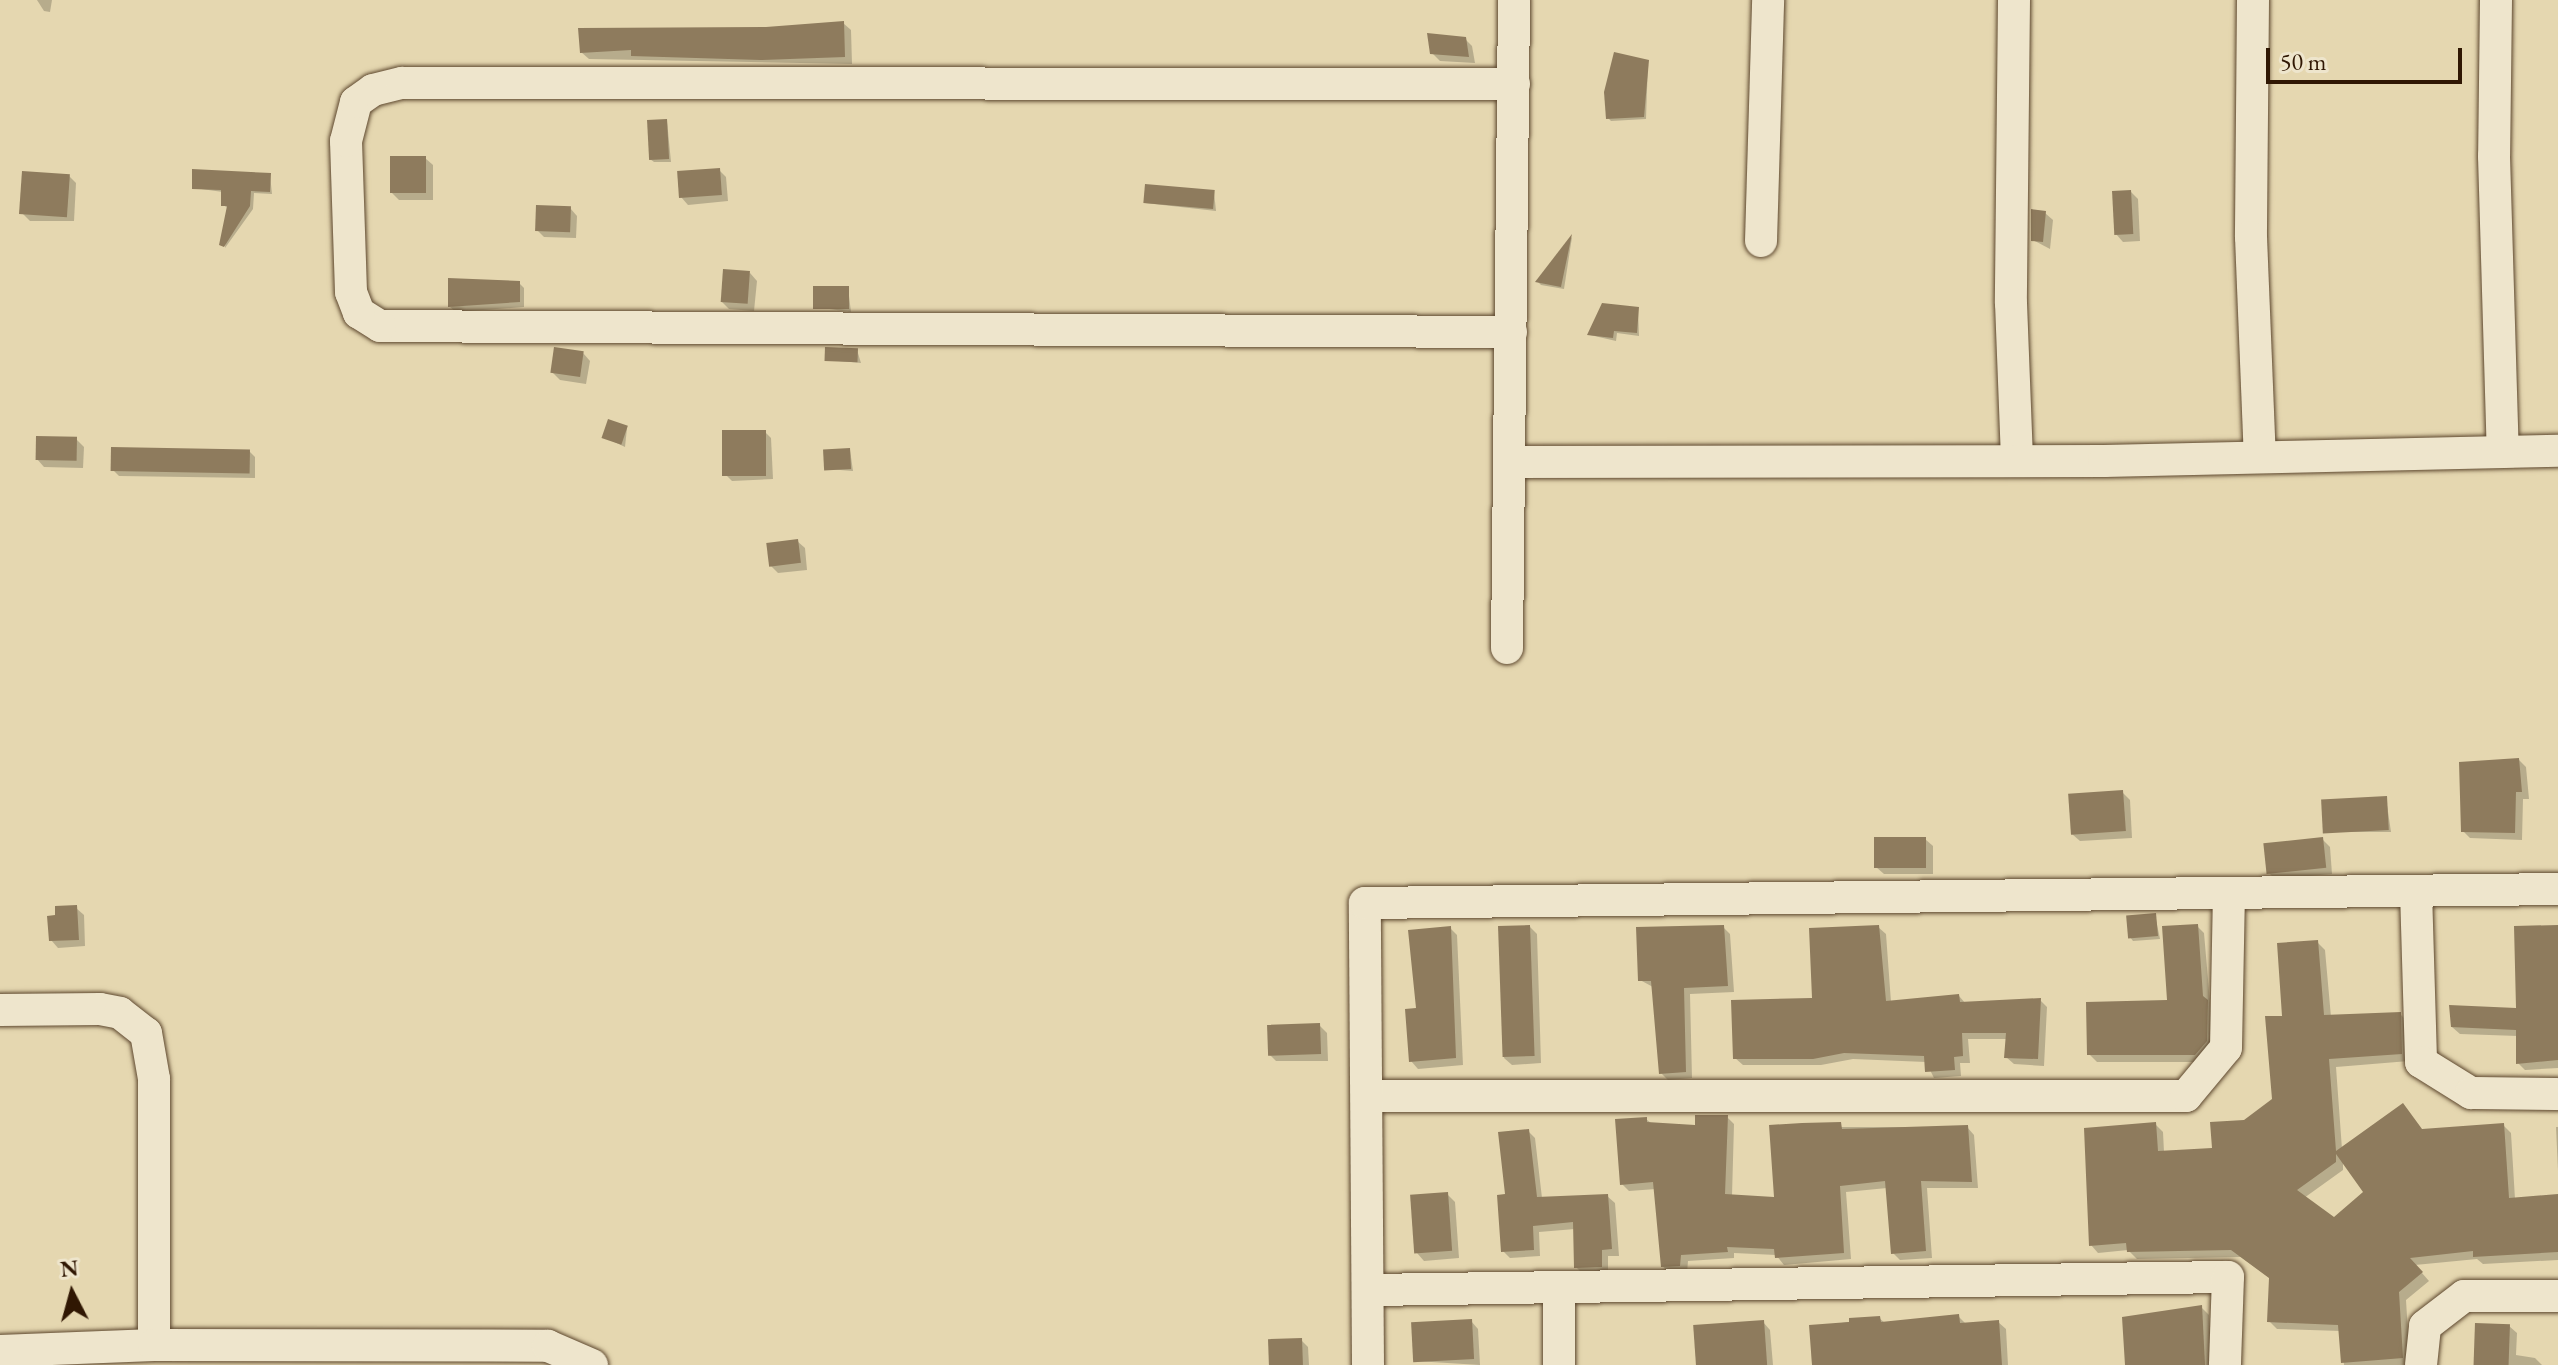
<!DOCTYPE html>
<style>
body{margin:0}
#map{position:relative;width:2558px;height:1365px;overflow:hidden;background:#e5d7b0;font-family:"EB Garamond",serif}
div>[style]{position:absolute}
.shadow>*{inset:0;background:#0003}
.building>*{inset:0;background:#8e7b5d;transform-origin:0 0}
.roads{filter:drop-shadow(0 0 2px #5d472e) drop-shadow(0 0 2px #5d472e)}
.minor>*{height:32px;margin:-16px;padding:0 16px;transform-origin:16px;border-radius:16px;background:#eee5cc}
span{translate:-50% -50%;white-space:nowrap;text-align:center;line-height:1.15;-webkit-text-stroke:7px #eee5cc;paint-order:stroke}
.north{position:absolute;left:32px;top:1253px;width:80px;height:80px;-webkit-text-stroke:6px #eee5cc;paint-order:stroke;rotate:354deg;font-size:22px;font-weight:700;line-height:32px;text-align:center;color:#301703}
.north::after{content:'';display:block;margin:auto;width:28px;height:36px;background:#301703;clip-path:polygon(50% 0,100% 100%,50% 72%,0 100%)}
.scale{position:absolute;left:2266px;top:48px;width:196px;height:36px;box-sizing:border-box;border:4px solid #301703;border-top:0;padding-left:10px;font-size:24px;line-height:28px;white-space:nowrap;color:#301703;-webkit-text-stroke:6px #eee5cc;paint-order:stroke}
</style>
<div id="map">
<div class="shadow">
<i style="clip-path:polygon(37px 0,52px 0,50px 12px,44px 11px)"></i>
<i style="clip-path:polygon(843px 23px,851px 30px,852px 64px,589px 59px,581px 52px)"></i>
<i style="clip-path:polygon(1465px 39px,1472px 46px,1475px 63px,1440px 61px,1432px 53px)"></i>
<i style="clip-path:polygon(1648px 62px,1646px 119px,1611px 121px,1608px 118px)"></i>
<i style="clip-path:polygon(667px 121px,671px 162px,654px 162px,650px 159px)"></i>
<i style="clip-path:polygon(425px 158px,433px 165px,433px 200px,399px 200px,392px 193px)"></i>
<i style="clip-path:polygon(719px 170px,726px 177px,728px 201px,688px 205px,681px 197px)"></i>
<i style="clip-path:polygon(270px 175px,272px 194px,254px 193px,253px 209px,225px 248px,228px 208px,223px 205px,223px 192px,194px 188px)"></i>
<i style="clip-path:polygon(69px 176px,76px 183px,74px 221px,30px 221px,22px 213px)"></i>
<i style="clip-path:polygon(1214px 192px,1216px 211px,1145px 203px)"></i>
<i style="clip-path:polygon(2131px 192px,2138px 199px,2140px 241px,2123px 242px,2116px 234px)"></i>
<i style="clip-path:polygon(570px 208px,577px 216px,576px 238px,544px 237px,537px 230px)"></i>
<i style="clip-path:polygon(2045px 213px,2053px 220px,2050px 249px,2033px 240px)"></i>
<i style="clip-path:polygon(1572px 237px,1564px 289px,1541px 285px,1538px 282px)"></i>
<i style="clip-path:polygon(750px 273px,757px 281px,754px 311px,729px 309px,722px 302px)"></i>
<i style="clip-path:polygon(519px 283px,524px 288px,524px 307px,456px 312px,450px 307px)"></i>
<i style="clip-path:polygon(848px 288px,851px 312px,815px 307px)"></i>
<i style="clip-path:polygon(1638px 309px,1639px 336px,1617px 333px,1616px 341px,1590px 335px)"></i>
<i style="clip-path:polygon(857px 350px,861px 363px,828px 360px)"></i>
<i style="clip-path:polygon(583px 353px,590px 361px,586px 384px,560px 380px,552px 372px)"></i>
<i style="clip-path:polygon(627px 428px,625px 447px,604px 437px)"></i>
<i style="clip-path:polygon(765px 432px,771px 438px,773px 479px,732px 481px,726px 475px)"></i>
<i style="clip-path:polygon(76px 439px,84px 447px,83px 468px,44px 467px,37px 459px)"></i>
<i style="clip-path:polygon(850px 450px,853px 471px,827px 469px)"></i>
<i style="clip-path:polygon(249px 451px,255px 457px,255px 478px,119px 476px,113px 470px)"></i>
<i style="clip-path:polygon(797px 541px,805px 548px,807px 570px,778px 573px,770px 565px)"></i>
<i style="clip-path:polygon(2519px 760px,2526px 767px,2529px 799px,2523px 799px,2522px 840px,2470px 838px,2463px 831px)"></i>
<i style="clip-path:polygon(2123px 793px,2130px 800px,2132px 838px,2080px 841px,2072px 834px)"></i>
<i style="clip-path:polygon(2386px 798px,2391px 832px,2324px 832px)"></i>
<i style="clip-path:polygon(1925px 839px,1933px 846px,1933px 874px,1884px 874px,1876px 867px)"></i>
<i style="clip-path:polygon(2322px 839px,2330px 847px,2332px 874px,2275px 879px,2268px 872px)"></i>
<i style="clip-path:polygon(76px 908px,84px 915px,85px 946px,58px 948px,51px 940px)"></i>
<i style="clip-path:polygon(2155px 915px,2160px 939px,2133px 941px,2130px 937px)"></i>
<i style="clip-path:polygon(2197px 926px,2204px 933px,2214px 1049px,2203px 1062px,2097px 1062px,2089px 1054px,2169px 1001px)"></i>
<i style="clip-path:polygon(1530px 927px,1537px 934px,1541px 1063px,1512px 1065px,1504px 1058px)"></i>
<i style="clip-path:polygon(1723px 927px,1730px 934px,1734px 992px,1690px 994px,1692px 1078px,1668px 1080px,1661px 1073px,1653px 987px,1640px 980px)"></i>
<i style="clip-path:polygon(1878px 927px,1886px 934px,1891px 1002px,1959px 996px,1966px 1004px,2040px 1000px,2047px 1007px,2044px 1066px,2014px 1064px,2006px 1057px,2007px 1039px,1968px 1039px,1970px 1063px,1960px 1063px,1961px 1076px,1934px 1078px,1926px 1062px,1853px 1059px,1821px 1065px,1743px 1065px,1735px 1058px,1814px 1000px)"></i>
<i style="clip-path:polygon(1450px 928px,1457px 935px,1463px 1065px,1418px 1069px,1411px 1061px,1418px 1010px)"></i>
<i style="clip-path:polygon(2558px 929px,2558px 1068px,2525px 1070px,2518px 1063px,2518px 1036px,2460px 1034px,2452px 1027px,2518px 1010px)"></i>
<i style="clip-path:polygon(evenodd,2317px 942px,2325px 950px,2331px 1017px,2400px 1014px,2408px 1022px,2409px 1061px,2336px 1067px,2342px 1149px,2423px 1131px,2503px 1125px,2511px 1133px,2515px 1199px,2558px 1196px,2558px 1260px,2483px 1264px,2477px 1259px,2415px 1265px,2429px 1281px,2406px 1300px,2410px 1365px,2344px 1365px,2341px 1331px,2277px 1329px,2269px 1321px,2271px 1279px,2241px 1257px,2137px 1259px,2128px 1250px,2098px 1253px,2091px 1245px,2155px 1124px,2163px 1132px,2164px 1152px,2214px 1150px,2274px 1100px,2284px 1018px,2317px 942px,2343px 1160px,2366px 1193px,2335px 1220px,2304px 1198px,2343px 1170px,2343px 1160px)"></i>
<i style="clip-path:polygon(1319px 1025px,1327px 1033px,1328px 1061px,1276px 1061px,1269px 1054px)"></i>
<i style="clip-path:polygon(1727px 1117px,1734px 1124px,1732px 1196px,1776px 1199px,1771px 1127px,1967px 1127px,1974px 1135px,1978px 1188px,1927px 1188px,1932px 1258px,1900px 1260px,1893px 1253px,1887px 1188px,1846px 1192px,1851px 1259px,1784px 1265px,1776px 1255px,1734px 1253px,1734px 1258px,1688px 1261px,1687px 1273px,1670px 1273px,1662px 1266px,1656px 1189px,1629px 1191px,1622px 1184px,1646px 1119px,1652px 1124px,1697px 1127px)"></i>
<i style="clip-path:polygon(2556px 1127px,2558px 1127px,2558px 1171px)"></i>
<i style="clip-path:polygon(1528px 1131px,1535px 1138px,1542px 1198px,1607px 1196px,1615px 1203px,1619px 1256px,1608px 1256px,1608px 1274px,1583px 1274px,1576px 1267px,1575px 1229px,1539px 1232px,1540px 1256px,1510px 1258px,1503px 1251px,1507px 1196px)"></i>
<i style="clip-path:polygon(1447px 1194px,1455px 1202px,1459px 1258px,1424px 1261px,1417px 1253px)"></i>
<i style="clip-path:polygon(2201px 1307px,2209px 1315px,2212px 1365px,2127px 1365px)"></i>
<i style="clip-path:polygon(1958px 1316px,1966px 1324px,1998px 1322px,2006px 1329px,2008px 1365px,1812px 1365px,1811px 1327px,1879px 1318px,1885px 1323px)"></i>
<i style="clip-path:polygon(1471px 1321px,1478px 1329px,1480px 1365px,1415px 1361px)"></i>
<i style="clip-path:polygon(1763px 1322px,1770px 1330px,1773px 1365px,1697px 1365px)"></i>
<i style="clip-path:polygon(2509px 1326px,2517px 1333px,2516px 1355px,2535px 1358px,2542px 1365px,2475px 1365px)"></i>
<i style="clip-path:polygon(1301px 1340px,1308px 1347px,1309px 1365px,1271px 1365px)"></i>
</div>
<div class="building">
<i style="clip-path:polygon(844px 21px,845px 57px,761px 60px,631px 56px,631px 50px,580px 53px,578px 28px,766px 27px)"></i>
<i style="clip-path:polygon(1427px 33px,1466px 37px,1469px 57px,1430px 54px)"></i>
<i style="clip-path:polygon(1614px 52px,1649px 60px,1644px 117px,1606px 119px,1604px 92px)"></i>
<i style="left:667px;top:119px;width:40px;height:20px;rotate:87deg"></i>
<i style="left:390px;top:156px;width:36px;height:37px"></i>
<i style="left:720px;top:168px;width:27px;height:43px;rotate:86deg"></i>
<i style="clip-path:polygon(192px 169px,271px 173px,270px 192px,251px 191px,250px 206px,224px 247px,219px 245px,227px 206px,221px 206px,221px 190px,192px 189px)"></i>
<i style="left:22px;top:171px;width:48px;height:43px;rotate:4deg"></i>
<i style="left:1145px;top:184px;width:70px;height:19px;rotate:5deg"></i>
<i style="left:2131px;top:190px;width:44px;height:19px;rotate:87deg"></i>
<i style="left:536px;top:205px;width:35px;height:26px;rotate:2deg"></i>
<i style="clip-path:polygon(2031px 209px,2046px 211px,2043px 242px,2031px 241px)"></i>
<i style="clip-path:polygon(1572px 234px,1561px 287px,1535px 282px)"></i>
<i style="left:723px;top:269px;width:27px;height:33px;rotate:4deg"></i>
<i style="clip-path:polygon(448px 278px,520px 281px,520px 302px,448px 307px)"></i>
<i style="left:849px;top:286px;width:23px;height:36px;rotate:90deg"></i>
<i style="clip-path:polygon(1602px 303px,1639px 307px,1637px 333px,1614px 331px,1613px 338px,1587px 335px)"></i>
<i style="left:554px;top:347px;width:30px;height:26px;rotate:8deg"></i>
<i style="left:825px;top:347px;width:33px;height:14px;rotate:2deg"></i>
<i style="left:608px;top:419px;width:21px;height:20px;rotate:19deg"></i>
<i style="left:722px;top:430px;width:44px;height:46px"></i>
<i style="left:36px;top:436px;width:41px;height:24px;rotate:1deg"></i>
<i style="left:111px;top:447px;width:139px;height:24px;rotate:1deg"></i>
<i style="left:850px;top:448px;width:21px;height:27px;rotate:87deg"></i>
<i style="left:798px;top:539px;width:24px;height:32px;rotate:83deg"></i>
<i style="clip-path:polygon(2519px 758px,2522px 792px,2516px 792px,2515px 833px,2461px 832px,2459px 762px)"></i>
<i style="left:2123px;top:790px;width:41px;height:55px;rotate:86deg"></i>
<i style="left:2387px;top:796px;width:34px;height:66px;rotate:87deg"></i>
<i style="left:1874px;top:837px;width:52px;height:31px"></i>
<i style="left:2323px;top:837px;width:31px;height:60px;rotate:84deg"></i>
<i style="clip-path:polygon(77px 905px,79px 940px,49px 941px,47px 916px,55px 915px,55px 906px)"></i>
<i style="left:2156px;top:913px;width:23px;height:30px;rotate:85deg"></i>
<i style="clip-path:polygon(2198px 924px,2203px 996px,2208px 1000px,2207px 1041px,2195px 1055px,2087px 1055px,2086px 1002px,2167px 1000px,2162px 926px)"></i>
<i style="left:1530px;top:925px;width:131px;height:32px;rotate:88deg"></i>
<i style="clip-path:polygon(1724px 925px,1728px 986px,1684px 988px,1686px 1072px,1659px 1074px,1651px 981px,1638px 981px,1636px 927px)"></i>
<i style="clip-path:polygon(1879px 925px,1886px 1001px,1959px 994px,1960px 1002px,2041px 998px,2038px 1059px,2004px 1058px,2006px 1033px,1962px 1033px,1963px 1056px,1954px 1057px,1955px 1070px,1925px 1072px,1924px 1056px,1844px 1053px,1813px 1059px,1733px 1059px,1731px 1000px,1812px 998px,1809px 928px)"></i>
<i style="clip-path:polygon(2558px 925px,2558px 1060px,2516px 1064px,2516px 1030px,2451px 1027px,2449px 1005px,2516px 1008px,2514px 926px)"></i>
<i style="clip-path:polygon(1451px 926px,1456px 1058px,1409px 1062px,1405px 1009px,1416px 1008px,1408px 930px)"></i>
<i style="clip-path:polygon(evenodd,2318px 940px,2324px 1015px,2401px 1012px,2402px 1054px,2329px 1059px,2336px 1151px,2403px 1103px,2422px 1129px,2504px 1123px,2509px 1198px,2558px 1194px,2558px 1252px,2473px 1257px,2473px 1251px,2410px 1258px,2423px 1272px,2399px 1292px,2403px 1358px,2341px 1363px,2338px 1325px,2267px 1322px,2269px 1278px,2231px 1250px,2127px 1252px,2126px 1243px,2089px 1246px,2084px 1128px,2156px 1122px,2158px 1151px,2212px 1148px,2210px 1122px,2244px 1120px,2272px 1099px,2265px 1016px,2282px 1016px,2277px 943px,2318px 940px,2336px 1154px,2363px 1192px,2334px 1217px,2297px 1190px,2336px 1162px,2336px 1154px)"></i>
<i style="left:1320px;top:1023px;width:31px;height:53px;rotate:88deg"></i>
<i style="clip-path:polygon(1695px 1115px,1728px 1115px,1725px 1194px,1774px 1197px,1769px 1125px,1802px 1123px,1841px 1122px,1842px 1129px,1968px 1125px,1972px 1182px,1921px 1181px,1926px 1251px,1891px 1254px,1885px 1181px,1840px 1186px,1844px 1253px,1775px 1258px,1774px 1249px,1727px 1247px,1728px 1252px,1681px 1255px,1680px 1266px,1661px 1267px,1653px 1182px,1620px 1185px,1615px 1119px,1647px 1117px,1647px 1122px,1695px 1125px)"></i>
<i style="clip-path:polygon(1529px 1129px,1537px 1197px,1608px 1194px,1612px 1249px,1602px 1250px,1602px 1267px,1574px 1268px,1573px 1222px,1533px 1226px,1534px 1250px,1501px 1252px,1497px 1195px,1505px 1194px,1498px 1132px)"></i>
<i style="left:1448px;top:1192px;width:59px;height:38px;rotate:86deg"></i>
<i style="clip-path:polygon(2202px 1305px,2205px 1365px,2125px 1365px,2122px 1317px)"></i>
<i style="clip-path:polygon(1959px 1314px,1960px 1323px,1999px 1320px,2002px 1365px,1812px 1365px,1809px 1325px,1849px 1322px,1849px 1318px,1880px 1316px,1881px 1322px)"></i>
<i style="left:1472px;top:1319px;width:40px;height:61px;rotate:87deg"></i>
<i style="left:1764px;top:1320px;width:45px;height:71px;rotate:86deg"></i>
<i style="left:2475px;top:1323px;width:35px;height:42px;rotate:2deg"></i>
<i style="left:1302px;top:1338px;width:27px;height:34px;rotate:88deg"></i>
</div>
<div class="roads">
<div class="minor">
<i style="left:2014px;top:0;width:303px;rotate:90.6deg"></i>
<i style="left:2011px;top:303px;width:157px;rotate:87.8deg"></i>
<i style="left:2253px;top:0;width:237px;rotate:90.5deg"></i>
<i style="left:2251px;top:237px;width:220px;rotate:87.7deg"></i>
<i style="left:2496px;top:0;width:156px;rotate:90.7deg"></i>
<i style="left:2494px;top:156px;width:296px;rotate:88.3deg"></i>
<i style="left:1761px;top:241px;width:241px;rotate:-88.3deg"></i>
<i style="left:1511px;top:332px;width:1131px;rotate:-179.7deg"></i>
<i style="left:380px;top:326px;width:25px;rotate:-148deg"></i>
<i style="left:359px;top:313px;width:22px;rotate:-111deg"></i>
<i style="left:351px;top:292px;width:151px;rotate:-91.9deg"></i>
<i style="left:346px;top:141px;width:40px;rotate:-75.6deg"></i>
<i style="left:356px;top:102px;width:21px;rotate:-35deg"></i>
<i style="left:373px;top:90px;width:30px;rotate:-14deg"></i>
<i style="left:402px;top:83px;width:1112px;rotate:0.05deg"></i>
<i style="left:1510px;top:462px;width:594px;rotate:-0.1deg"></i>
<i style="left:2104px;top:461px;width:454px;rotate:-1.3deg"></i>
<i style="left:1507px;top:648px;width:648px;rotate:-89.38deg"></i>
<i style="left:2416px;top:891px;width:171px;rotate:88.3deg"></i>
<i style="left:2421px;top:1062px;width:59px;rotate:31.8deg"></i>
<i style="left:2471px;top:1093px;width:87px;rotate:0.7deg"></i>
<i style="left:0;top:1010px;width:100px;rotate:-0.6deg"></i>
<i style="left:100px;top:1009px;width:20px;rotate:11deg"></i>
<i style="left:120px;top:1013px;width:33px;rotate:38deg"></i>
<i style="left:146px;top:1033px;width:47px;rotate:80.1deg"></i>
<i style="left:154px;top:1079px;width:266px;rotate:90deg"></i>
<i style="left:1367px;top:1096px;width:819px"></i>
<i style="left:2186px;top:1096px;width:62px;rotate:-50.2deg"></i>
<i style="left:2226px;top:1048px;width:155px;rotate:-88.9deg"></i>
<i style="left:1370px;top:1290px;width:858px;rotate:-0.87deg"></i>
<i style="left:2228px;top:1277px;width:88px;rotate:92deg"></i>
<i style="left:1559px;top:1290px;width:75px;rotate:90deg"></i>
<i style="left:0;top:1351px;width:154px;rotate:-2.2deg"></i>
<i style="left:154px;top:1345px;width:394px;rotate:0.1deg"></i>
<i style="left:548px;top:1346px;width:48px;rotate:23.4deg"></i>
<i style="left:1368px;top:1365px;width:462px;rotate:-90.4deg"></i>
<i style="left:1365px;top:903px;width:1193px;rotate:-0.67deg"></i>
<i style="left:2421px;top:1365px;width:39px;rotate:-84deg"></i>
<i style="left:2425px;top:1326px;width:49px;rotate:-37.6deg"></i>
<i style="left:2464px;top:1296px;width:94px"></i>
</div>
</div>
<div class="north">N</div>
<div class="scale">50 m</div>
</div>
